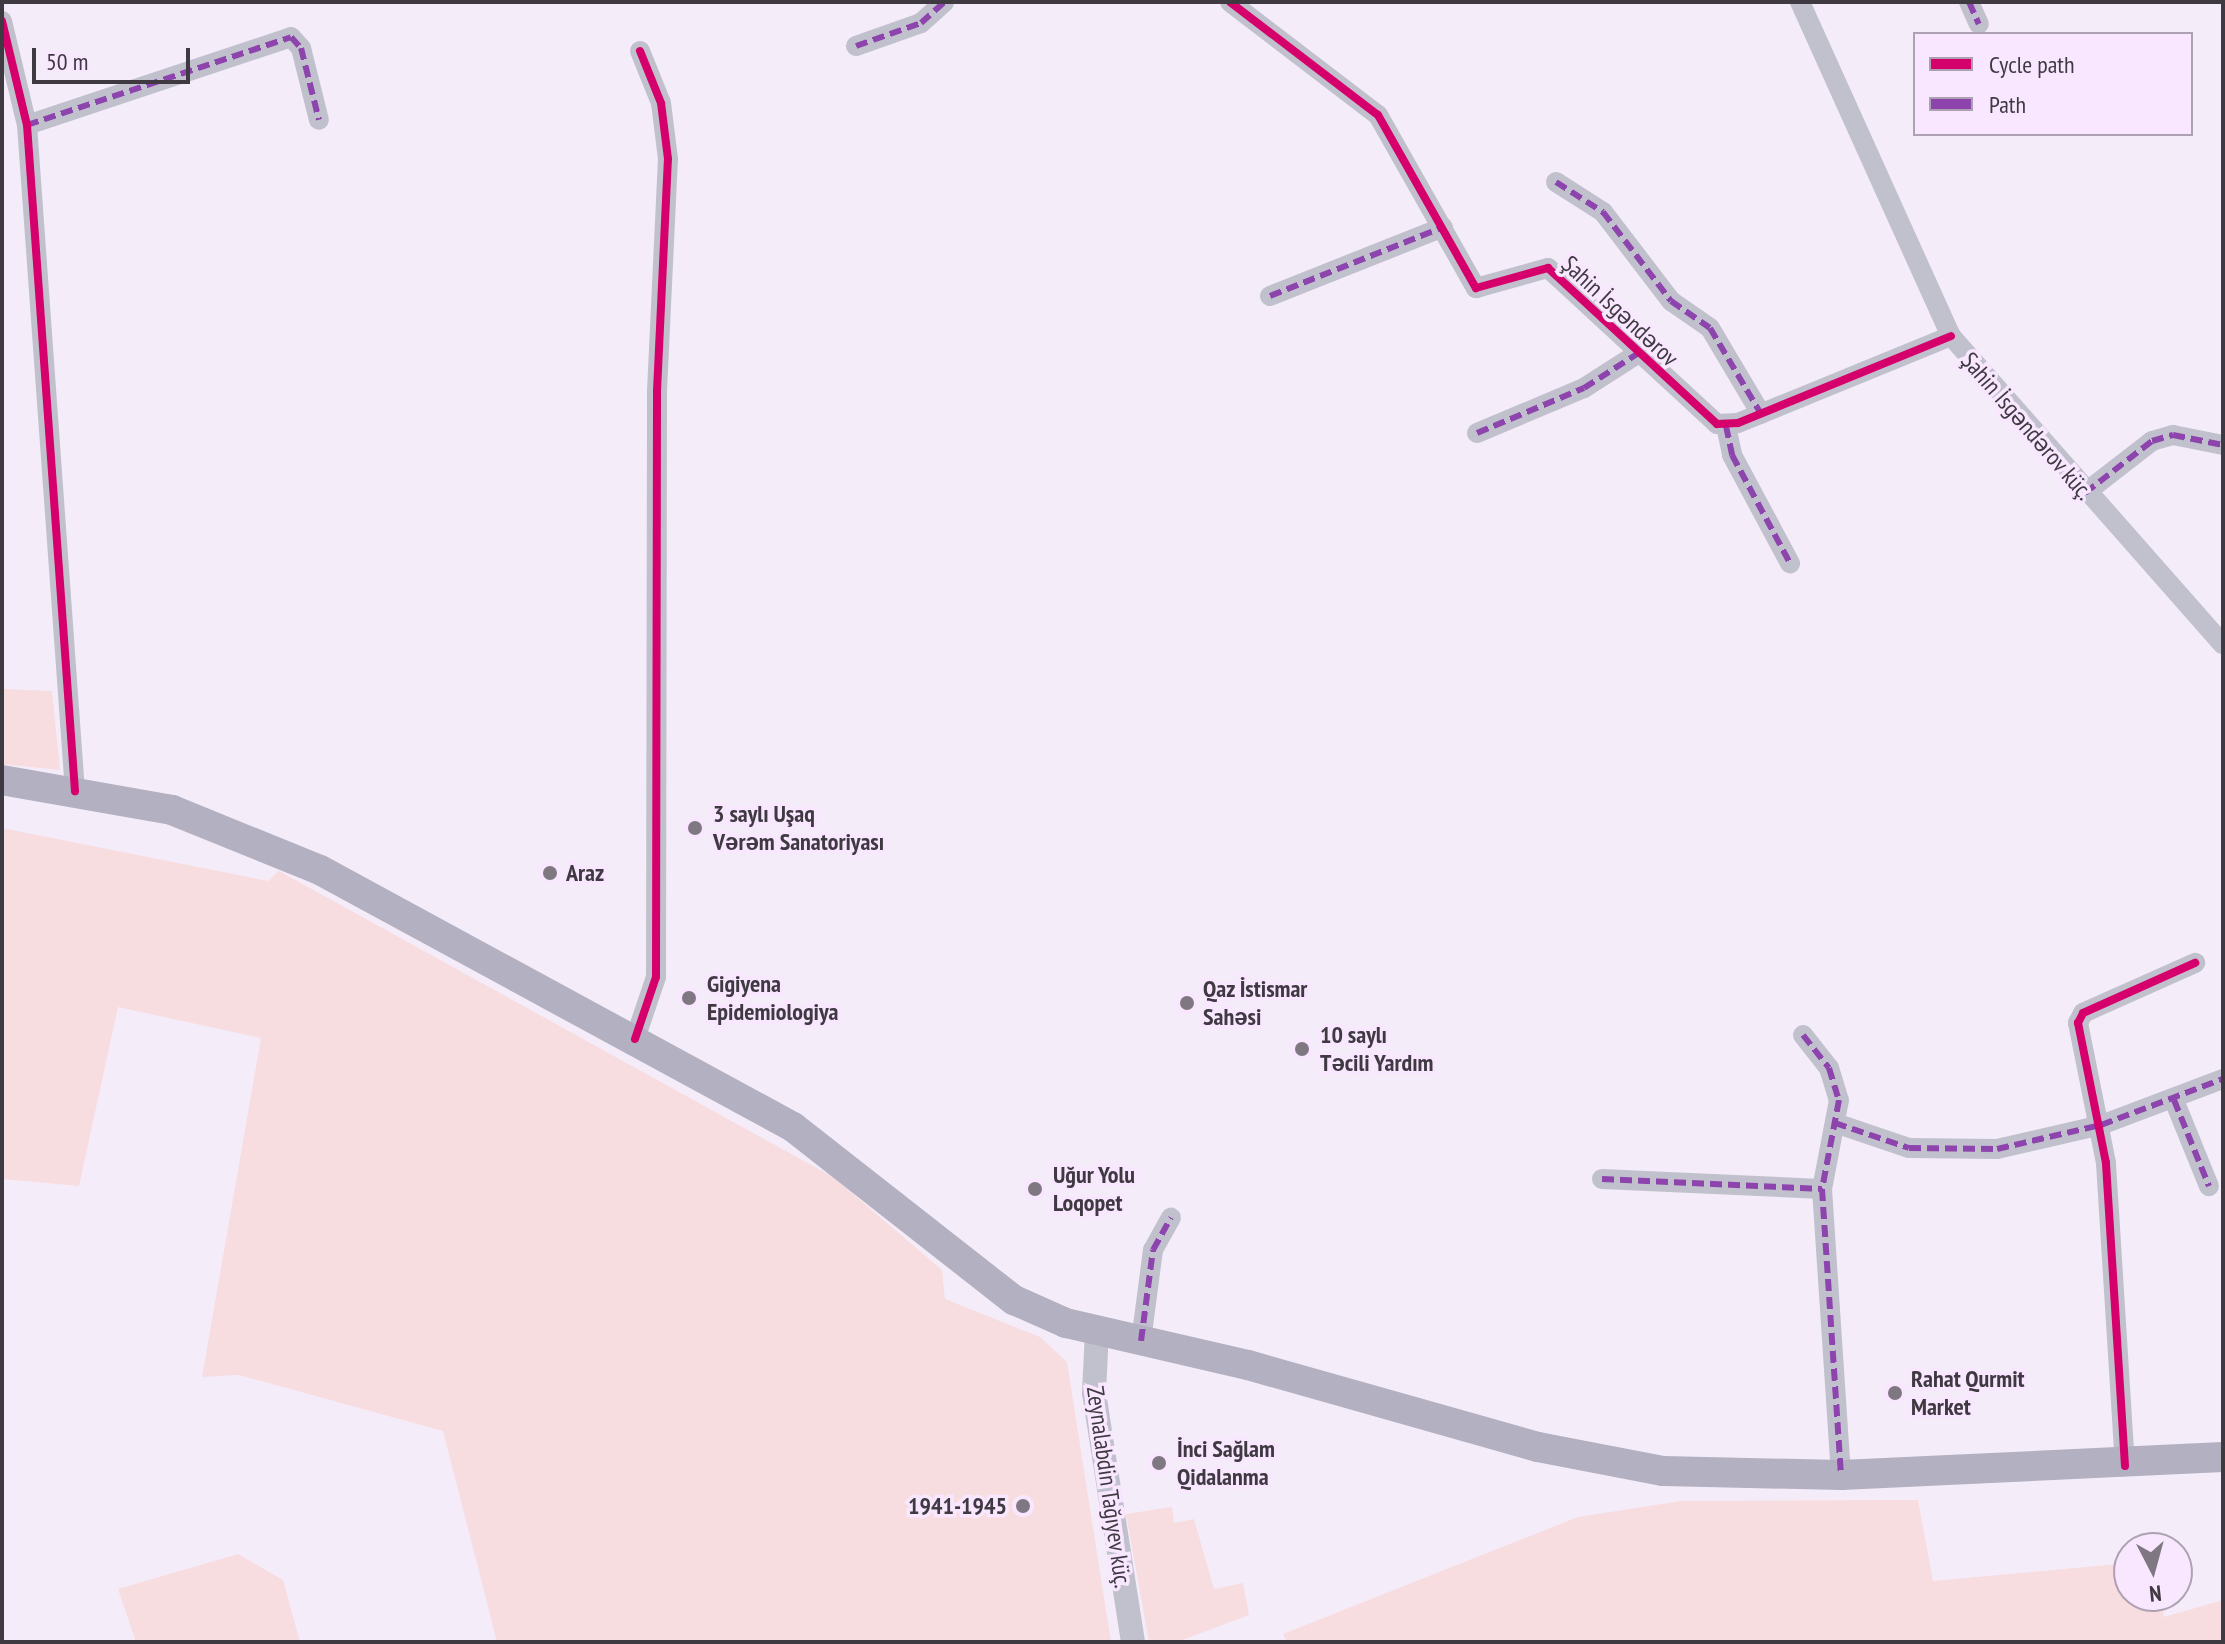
<!DOCTYPE html>
<meta charset="utf-8">
<style>
body{margin:0}
#map{position:relative;width:2225px;height:1644px;overflow:hidden;background:#f5ecf9;font-family:"PT Sans Narrow",sans-serif}
div>[style]{position:absolute}
.green>*{inset:0;background:#f7dddf}
.minor>*{height:20px;margin:-10px;padding:0 10px;transform-origin:10px;border-radius:10px;background:#c1c1ce}
.tertiary>*{height:24px;margin:-12px;padding:0 12px;transform-origin:12px;border-radius:12px;background:#c1c1ce}
.primary>*{height:30px;margin:-15px;padding:0 15px;transform-origin:15px;border-radius:15px;background:#b2b0c1}
.quiet>*{height:6px;margin-top:-3px;transform-origin:0;background:repeating-linear-gradient(90deg,#8e44ad 0 12px,transparent 0 18px)}
.cycleway>*{height:8px;margin:-4px;padding:0 4px;transform-origin:4px;border-radius:4px;background:#d6006c}
.dots>*{width:22px;height:22px;translate:-50% -50%;box-sizing:border-box;border:4px solid #f8e7fe;border-radius:50%}
span{translate:-50% -50%;white-space:nowrap;text-align:center;line-height:1.15;-webkit-text-stroke:7px #f8e7fe;paint-order:stroke}
.street-label{font-size:24px;color:#3f3942}
.poi-label{font-size:24px;color:#3f3942;font-weight:700}
.left{translate:0 -50%;text-align:left}
.right{translate:-100% -50%;text-align:right}
.frame{position:absolute;inset:0;border:4px solid #3f3942;pointer-events:none}
.legend{position:absolute;left:1913px;top:32px;width:280px;height:104px;box-sizing:border-box;background:#f8e7fe;border:2px solid #aea1b3;margin:0;padding:10px 14px;list-style:none;font-size:24px;color:#3f3942}
.legend li{display:flex;align-items:center;gap:16px;height:40px}
.legend b{width:40px;border:2px solid #aea1b3}
.north{position:absolute;left:2113px;top:1532px;width:80px;height:80px;box-sizing:border-box;background:#f8e7fe;border:2px solid #aea1b3;border-radius:50%;rotate:174deg;font-size:22px;font-weight:700;line-height:32px;text-align:center;color:#3f3942}
.north::after{content:'';display:block;margin:auto;width:28px;height:36px;background:#7f7882;clip-path:polygon(50% 0,100% 100%,50% 72%,0 100%)}
.scale{position:absolute;left:32px;top:48px;width:158px;height:36px;box-sizing:border-box;border:4px solid #3f3942;border-top:0;padding-left:10px;font-size:24px;line-height:28px;white-space:nowrap;color:#3f3942;-webkit-text-stroke:6px #f8e7fe;paint-order:stroke}
</style>
<div id="map">
<div class="green">
<i style="clip-path:polygon(2px 689px,52px 691px,60px 770px,2px 764px)"></i>
<i style="clip-path:polygon(2px 828px,268px 881px,279px 871px,833px 1177px,942px 1270px,945px 1299px,1040px 1337px,1067px 1362px,1111px 1642px,497px 1642px,443px 1431px,239px 1375px,202px 1377px,261px 1038px,118px 1007px,79px 1186px,2px 1179px)"></i>
<i style="clip-path:polygon(1918px 1500px,1933px 1581px,2129px 1563px,2129px 1596px,2161px 1596px,2164px 1617px,2223px 1600px,2223px 1642px,1287px 1642px,1283px 1634px,1578px 1517px,1681px 1501px)"></i>
<i style="clip-path:polygon(1172px 1507px,1174px 1523px,1194px 1519px,1214px 1589px,1243px 1583px,1249px 1615px,1177px 1642px,1149px 1642px,1126px 1514px)"></i>
<i style="clip-path:polygon(238px 1554px,283px 1580px,300px 1642px,136px 1642px,118px 1589px)"></i>
</div>
<div class="minor">
<i style="left:1230px;top:2px;width:186px;rotate:37.4deg"></i>
<i style="left:1378px;top:115px;width:199px;rotate:60.5deg"></i>
<i style="left:1476px;top:288px;width:75px;rotate:-15.5deg"></i>
<i style="left:1548px;top:268px;width:230px;rotate:42.7deg"></i>
<i style="left:1717px;top:424px;width:21px;rotate:-3deg"></i>
<i style="left:1738px;top:423px;width:230px;rotate:-22.2deg"></i>
<i style="left:1800px;top:2px;width:367px;rotate:65.7deg"></i>
<i style="left:1951px;top:336px;width:411px;rotate:48.6deg"></i>
<i style="left:1969px;top:2px;width:24px;rotate:66deg"></i>
<i style="left:2px;top:21px;width:107px;rotate:76.5deg"></i>
<i style="left:27px;top:125px;width:668px;rotate:85.88deg"></i>
<i style="left:856px;top:46px;width:69px;rotate:-19.5deg"></i>
<i style="left:921px;top:23px;width:31px;rotate:-42deg"></i>
<i style="left:27px;top:125px;width:278px;rotate:-18.4deg"></i>
<i style="left:291px;top:37px;width:15px;rotate:48deg"></i>
<i style="left:301px;top:48px;width:74px;rotate:76deg"></i>
<i style="left:1556px;top:182px;width:56px;rotate:32.6deg"></i>
<i style="left:1603px;top:212px;width:112px;rotate:52.6deg"></i>
<i style="left:1671px;top:301px;width:47px;rotate:34.7deg"></i>
<i style="left:1710px;top:328px;width:100px;rotate:59.3deg"></i>
<i style="left:1270px;top:296px;width:186px;rotate:-21.7deg"></i>
<i style="left:1726px;top:426px;width:30px;rotate:78deg"></i>
<i style="left:1732px;top:455px;width:123px;rotate:61.8deg"></i>
<i style="left:1477px;top:433px;width:116px;rotate:-22.8deg"></i>
<i style="left:1584px;top:388px;width:63px;rotate:-32.7deg"></i>
<i style="left:2085px;top:493px;width:85px;rotate:-37.8deg"></i>
<i style="left:2152px;top:441px;width:22px;rotate:-16deg"></i>
<i style="left:2173px;top:435px;width:51px;rotate:11.3deg"></i>
<i style="left:1803px;top:1035px;width:42px;rotate:51.8deg"></i>
<i style="left:1829px;top:1068px;width:34px;rotate:73deg"></i>
<i style="left:1839px;top:1100px;width:91px;rotate:100.8deg"></i>
<i style="left:1822px;top:1189px;width:287px;rotate:86.2deg"></i>
<i style="left:635px;top:1039px;width:65px;rotate:-71.3deg"></i>
<i style="left:656px;top:977px;width:586px;rotate:-89.9deg"></i>
<i style="left:657px;top:391px;width:232px;rotate:-87.3deg"></i>
<i style="left:668px;top:159px;width:56px;rotate:-97.1deg"></i>
<i style="left:661px;top:103px;width:56px;rotate:-112deg"></i>
<i style="left:2174px;top:1100px;width:93px;rotate:67.9deg"></i>
<i style="left:1835px;top:1123px;width:78px;rotate:18.7deg"></i>
<i style="left:1909px;top:1148px;width:88px;rotate:0.7deg"></i>
<i style="left:1997px;top:1149px;width:107px;rotate:-13deg"></i>
<i style="left:2101px;top:1125px;width:130px;rotate:-20.7deg"></i>
<i style="left:1602px;top:1179px;width:220px;rotate:2.6deg"></i>
<i style="left:1141px;top:1341px;width:92px;rotate:-82.5deg"></i>
<i style="left:1153px;top:1250px;width:37px;rotate:-61deg"></i>
<i style="left:2125px;top:1466px;width:304px;rotate:-93.6deg"></i>
<i style="left:2106px;top:1163px;width:143px;rotate:-101.3deg"></i>
<i style="left:2078px;top:1023px;width:11px;rotate:-63deg"></i>
<i style="left:2083px;top:1013px;width:123px;rotate:-24.1deg"></i>
</div>
<div class="tertiary">
<i style="left:1097px;top:1331px;width:62px;rotate:92.8deg"></i>
<i style="left:1094px;top:1393px;width:252px;rotate:81.1deg"></i>
</div>
<div class="primary">
<i style="left:2px;top:780px;width:173px;rotate:10deg"></i>
<i style="left:172px;top:810px;width:160px;rotate:22.1deg"></i>
<i style="left:320px;top:870px;width:538px;rotate:28.52deg"></i>
<i style="left:793px;top:1127px;width:281px;rotate:38.1deg"></i>
<i style="left:1014px;top:1300px;width:57px;rotate:23.9deg"></i>
<i style="left:1066px;top:1323px;width:187px;rotate:13deg"></i>
<i style="left:1248px;top:1365px;width:301px;rotate:15.8deg"></i>
<i style="left:1538px;top:1447px;width:127px;rotate:10.9deg"></i>
<i style="left:1663px;top:1471px;width:178px;rotate:1.3deg"></i>
<i style="left:1841px;top:1475px;width:382px;rotate:-2.7deg"></i>
</div>
<div class="quiet">
<i style="left:1969px;top:2px;width:24px;rotate:66deg"></i>
<i style="left:856px;top:46px;width:69px;rotate:-19.5deg"></i>
<i style="left:921px;top:23px;width:31px;rotate:-42deg"></i>
<i style="left:27px;top:125px;width:278px;rotate:-18.4deg"></i>
<i style="left:291px;top:37px;width:15px;rotate:48deg"></i>
<i style="left:301px;top:48px;width:74px;rotate:76deg"></i>
<i style="left:1556px;top:182px;width:56px;rotate:32.6deg"></i>
<i style="left:1603px;top:212px;width:112px;rotate:52.6deg"></i>
<i style="left:1671px;top:301px;width:47px;rotate:34.7deg"></i>
<i style="left:1710px;top:328px;width:100px;rotate:59.3deg"></i>
<i style="left:1270px;top:296px;width:186px;rotate:-21.7deg"></i>
<i style="left:1726px;top:426px;width:30px;rotate:78deg"></i>
<i style="left:1732px;top:455px;width:123px;rotate:61.8deg"></i>
<i style="left:1477px;top:433px;width:116px;rotate:-22.8deg"></i>
<i style="left:1584px;top:388px;width:63px;rotate:-32.7deg"></i>
<i style="left:2085px;top:493px;width:85px;rotate:-37.8deg"></i>
<i style="left:2152px;top:441px;width:22px;rotate:-16deg"></i>
<i style="left:2173px;top:435px;width:51px;rotate:11.3deg"></i>
<i style="left:1803px;top:1035px;width:42px;rotate:51.8deg"></i>
<i style="left:1829px;top:1068px;width:34px;rotate:73deg"></i>
<i style="left:1839px;top:1100px;width:91px;rotate:100.8deg"></i>
<i style="left:1822px;top:1189px;width:287px;rotate:86.2deg"></i>
<i style="left:2174px;top:1100px;width:93px;rotate:67.9deg"></i>
<i style="left:1835px;top:1123px;width:78px;rotate:18.7deg"></i>
<i style="left:1909px;top:1148px;width:88px;rotate:0.7deg"></i>
<i style="left:1997px;top:1149px;width:107px;rotate:-13deg"></i>
<i style="left:2101px;top:1125px;width:130px;rotate:-20.7deg"></i>
<i style="left:1602px;top:1179px;width:220px;rotate:2.6deg"></i>
<i style="left:1141px;top:1341px;width:92px;rotate:-82.5deg"></i>
<i style="left:1153px;top:1250px;width:37px;rotate:-61deg"></i>
</div>
<div class="cycleway">
<i style="left:1230px;top:2px;width:186px;rotate:37.4deg"></i>
<i style="left:1378px;top:115px;width:199px;rotate:60.5deg"></i>
<i style="left:1476px;top:288px;width:75px;rotate:-15.5deg"></i>
<i style="left:1548px;top:268px;width:230px;rotate:42.7deg"></i>
<i style="left:1717px;top:424px;width:21px;rotate:-3deg"></i>
<i style="left:1738px;top:423px;width:230px;rotate:-22.2deg"></i>
<i style="left:2px;top:21px;width:107px;rotate:76.5deg"></i>
<i style="left:27px;top:125px;width:668px;rotate:85.88deg"></i>
<i style="left:635px;top:1039px;width:65px;rotate:-71.3deg"></i>
<i style="left:656px;top:977px;width:586px;rotate:-89.9deg"></i>
<i style="left:657px;top:391px;width:232px;rotate:-87.3deg"></i>
<i style="left:668px;top:159px;width:56px;rotate:-97.1deg"></i>
<i style="left:661px;top:103px;width:56px;rotate:-112deg"></i>
<i style="left:2125px;top:1466px;width:304px;rotate:-93.6deg"></i>
<i style="left:2106px;top:1163px;width:143px;rotate:-101.3deg"></i>
<i style="left:2078px;top:1023px;width:11px;rotate:-63deg"></i>
<i style="left:2083px;top:1013px;width:123px;rotate:-24.1deg"></i>
</div>
<div class="dots">
<i style="left:695px;top:828px;background:#7f7882"></i>
<i style="left:550px;top:873px;background:#7f7882"></i>
<i style="left:689px;top:998px;background:#7f7882"></i>
<i style="left:1187px;top:1003px;background:#7f7882"></i>
<i style="left:1302px;top:1049px;background:#7f7882"></i>
<i style="left:1035px;top:1189px;background:#7f7882"></i>
<i style="left:1895px;top:1393px;background:#7f7882"></i>
<i style="left:1159px;top:1463px;background:#7f7882"></i>
<i style="left:1023px;top:1506px;background:#7f7882"></i>
</div>
<div class="street-label">
<span style="left:1620px;top:311px;rotate:43deg">Şahin İsgəndərov</span>
<span style="left:2027px;top:426px;rotate:49deg">Şahin İsgəndərov küç.</span>
<span style="left:1109px;top:1487px;rotate:82deg">Zeynalabdin Tağıyev küç.</span>
</div>
<div class="poi-label">
<span class="left" style="left:713px;top:828px">3 saylı Uşaq<br>Vərəm Sanatoriyası</span>
<span class="left" style="left:566px;top:873px">Araz</span>
<span class="left" style="left:707px;top:998px">Gigiyena<br>Epidemiologiya</span>
<span class="left" style="left:1203px;top:1003px">Qaz İstismar<br>Sahəsi</span>
<span class="left" style="left:1320px;top:1049px">10 saylı<br>Təcili Yardım</span>
<span class="left" style="left:1053px;top:1189px">Uğur Yolu<br>Loqopet</span>
<span class="left" style="left:1911px;top:1393px">Rahat Qurmit<br>Market</span>
<span class="left" style="left:1177px;top:1463px">İnci Sağlam<br>Qidalanma</span>
<span class="right" style="left:1007px;top:1506px">1941-1945</span>
</div>
<div class="frame"></div>
<ul class="legend">
<li><b style="height:10px;background:#d6006c"></b>Cycle path</li>
<li><b style="height:10px;background:#8e44ad"></b>Path</li>
</ul>
<div class="north">N</div>
<div class="scale">50 m</div>
</div>
